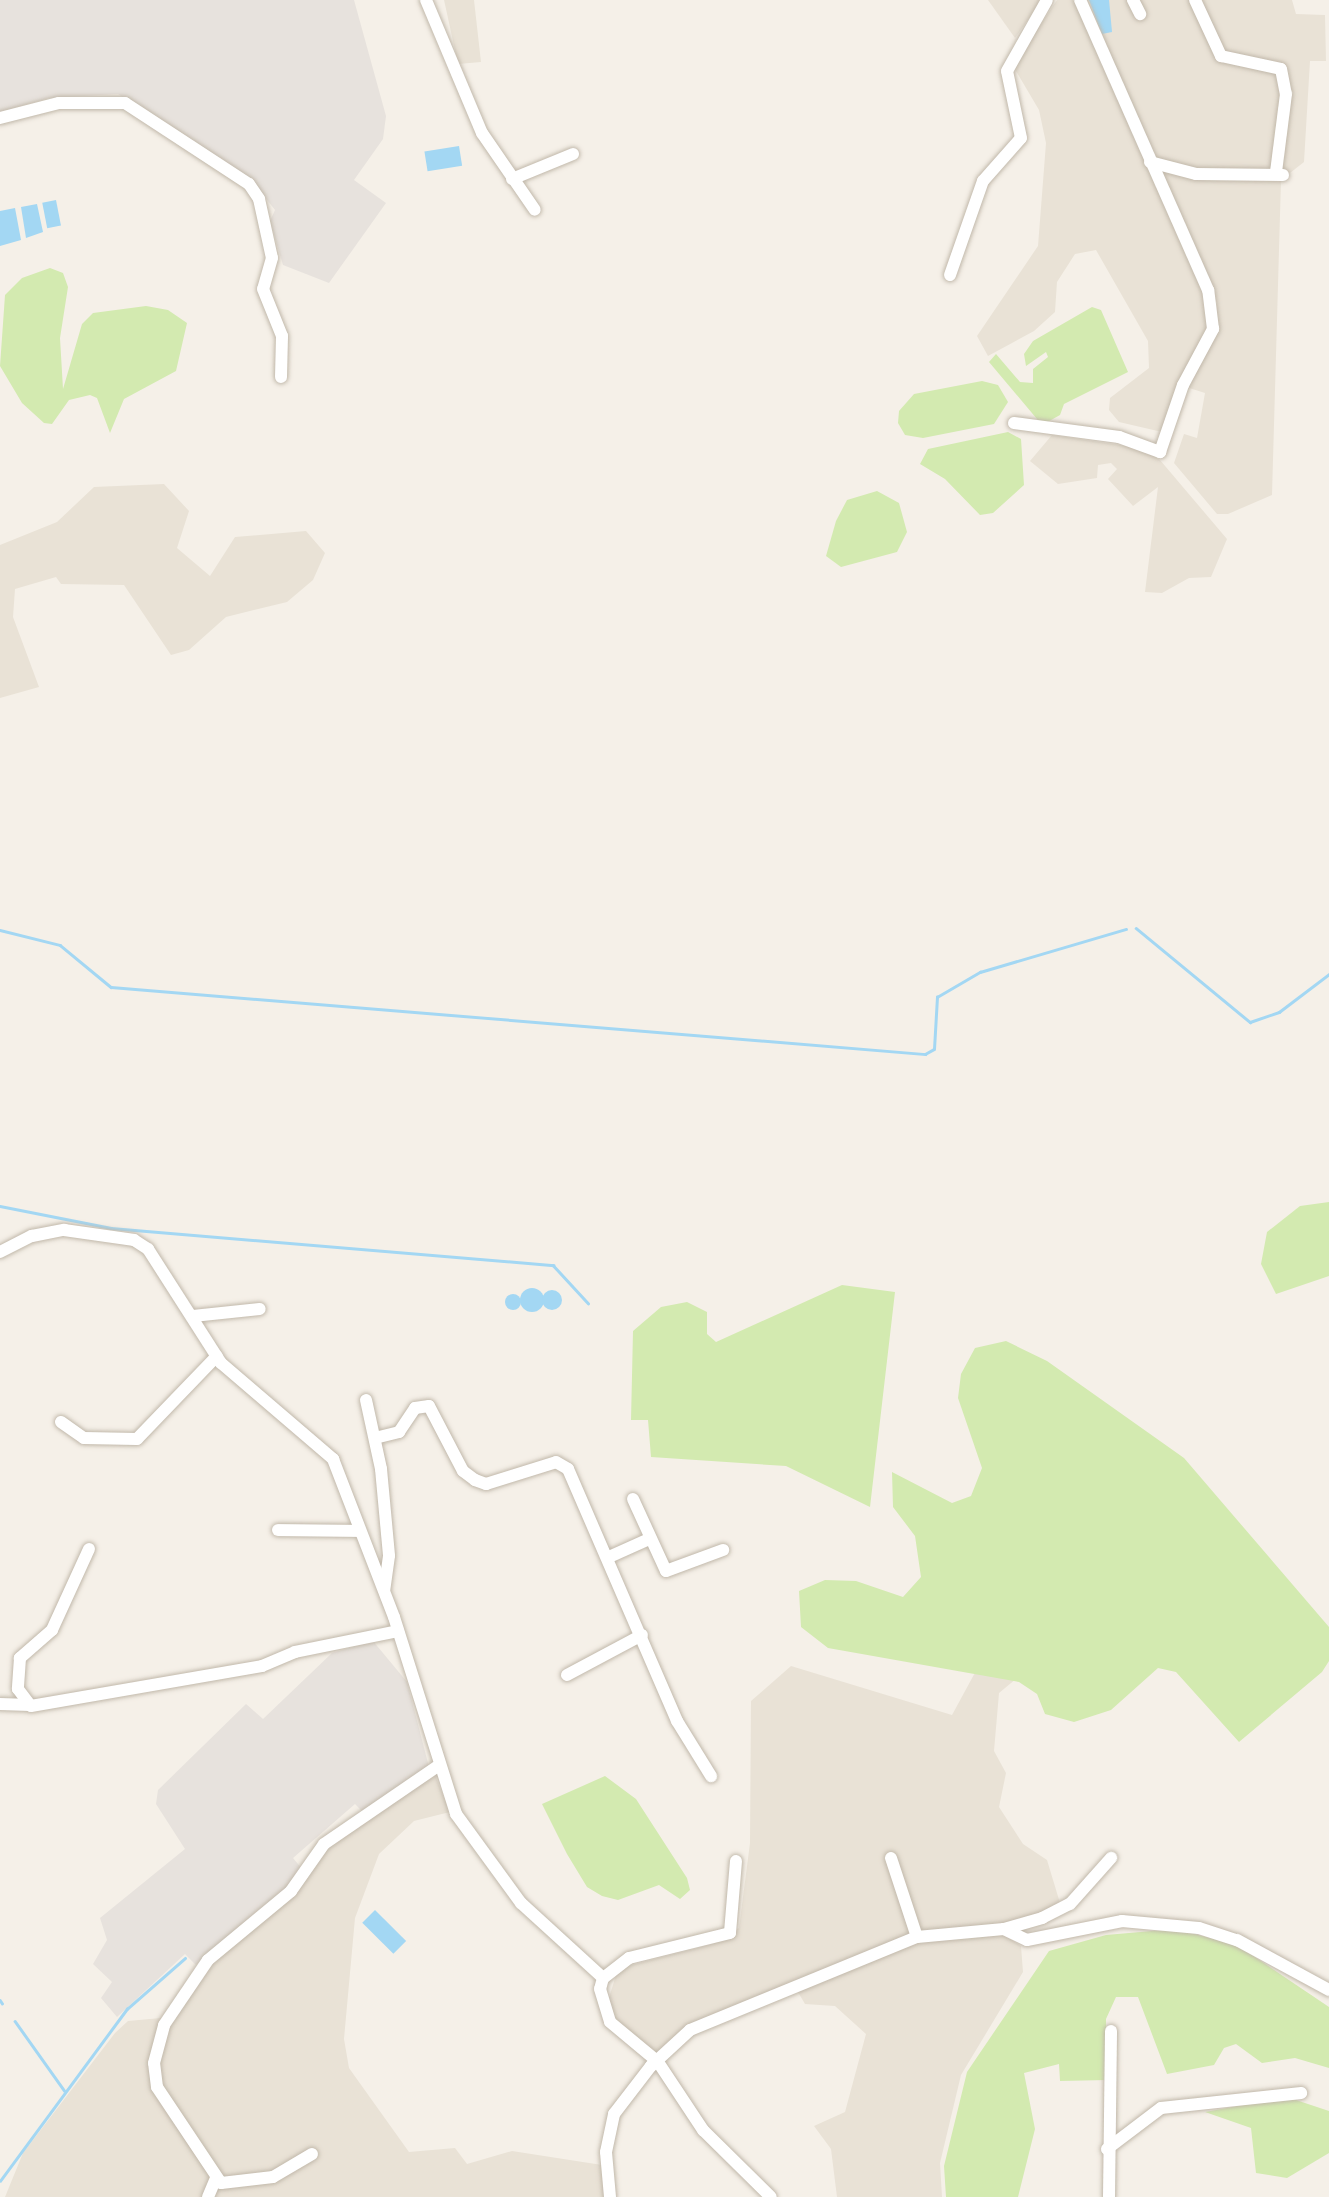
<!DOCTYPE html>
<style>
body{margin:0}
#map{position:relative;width:1329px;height:2197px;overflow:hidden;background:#f5f0e8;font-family:"Archivo Narrow",sans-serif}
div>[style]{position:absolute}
.residential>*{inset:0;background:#e9e2d6}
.industrial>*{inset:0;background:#e7e2dd}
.green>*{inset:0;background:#d3eab0}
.water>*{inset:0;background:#a3d7f3;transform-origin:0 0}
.round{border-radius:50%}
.stream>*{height:2.5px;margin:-1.25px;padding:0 1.25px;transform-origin:1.25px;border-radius:1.25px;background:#a3d7f3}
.roads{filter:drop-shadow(0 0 2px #c1b8aa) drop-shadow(0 0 2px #c1b8aa)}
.minor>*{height:12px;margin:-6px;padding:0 6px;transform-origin:6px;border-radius:6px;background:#fff}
span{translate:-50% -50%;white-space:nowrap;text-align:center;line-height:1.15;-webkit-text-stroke:6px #fff;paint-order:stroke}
</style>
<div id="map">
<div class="residential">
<i style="clip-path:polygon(444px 0,474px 0,481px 62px,458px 64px)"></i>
<i style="clip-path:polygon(988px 0,1042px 0,1015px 38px)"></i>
<i style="clip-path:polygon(1057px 0,1075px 0,1204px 291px,1210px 326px,1162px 432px,1119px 422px,1109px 410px,1110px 398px,1149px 368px,1148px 341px,1096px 250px,1075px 254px,1057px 282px,1055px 312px,1034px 331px,988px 356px,977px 336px,1038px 246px,1046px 143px,1039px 110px,1013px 66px)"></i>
<i style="clip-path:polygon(1086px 0,1292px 0,1296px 14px,1325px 15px,1326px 61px,1310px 61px,1304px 162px,1281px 180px,1272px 495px,1228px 514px,1217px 514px,1174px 463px,1184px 434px,1197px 438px,1205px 393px,1186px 387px,1214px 337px,1217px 303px)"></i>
<i style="clip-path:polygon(1052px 435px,1140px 448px,1160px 460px,1227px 539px,1211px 577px,1189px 578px,1162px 593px,1145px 592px,1158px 487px,1133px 506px,1108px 479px,1117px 469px,1111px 463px,1098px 465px,1097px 478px,1058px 484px,1030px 461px)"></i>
<i style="clip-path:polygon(164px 484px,189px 511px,177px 548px,210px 576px,235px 537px,306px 531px,325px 553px,313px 580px,287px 602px,226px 617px,189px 650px,171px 655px,124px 585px,61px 584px,56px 577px,15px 589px,13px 617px,39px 687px,0 698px,0 545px,57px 522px,94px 487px)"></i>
<i style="clip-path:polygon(791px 1666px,952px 1715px,977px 1669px,1022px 1674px,999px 1693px,994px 1751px,1006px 1773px,999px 1807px,1023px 1844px,1047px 1860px,1060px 1903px,1002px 1934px,1021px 1946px,1023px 1972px,961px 2075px,940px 2163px,942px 2197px,837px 2197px,831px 2149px,814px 2126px,845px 2112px,866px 2034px,835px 2006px,805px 2004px,795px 1987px,697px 2023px,657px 2055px,617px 2021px,608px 2001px,617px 1972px,624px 1967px,713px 1944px,739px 1928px,750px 1843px,751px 1701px)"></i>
<i style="clip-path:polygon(434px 1773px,450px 1812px,414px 1821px,379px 1854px,355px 1918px,344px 2039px,349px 2068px,409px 2152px,455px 2148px,467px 2164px,512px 2151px,602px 2165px,605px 2197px,5px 2197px,23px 2153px,115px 2033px,128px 2021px,172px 2017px,214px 1960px,298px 1891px,326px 1846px)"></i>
</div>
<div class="industrial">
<i style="clip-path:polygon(0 0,354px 0,386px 116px,383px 139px,354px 180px,386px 203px,329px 283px,283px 265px,270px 221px,275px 210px,253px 182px,118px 94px,49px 98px,0 112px)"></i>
<i style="clip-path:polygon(373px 1641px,407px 1682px,429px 1767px,362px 1811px,355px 1804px,293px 1858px,303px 1870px,273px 1902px,196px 1965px,185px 1954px,117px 2017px,101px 1998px,112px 1982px,93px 1964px,107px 1940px,100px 1918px,185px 1849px,156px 1804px,158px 1790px,246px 1704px,263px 1719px,332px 1653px)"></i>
</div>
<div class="green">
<i style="clip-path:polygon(50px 268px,63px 273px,68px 287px,60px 338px,63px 389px,82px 324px,93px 313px,146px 306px,168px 310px,187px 323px,176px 371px,124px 399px,110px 433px,97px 398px,90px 395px,69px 400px,52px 424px,44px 423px,22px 403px,0 366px,5px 295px,22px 278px)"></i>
<i style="clip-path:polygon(1092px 307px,1101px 310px,1128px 372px,1064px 404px,1060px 415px,1042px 425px,989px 362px,996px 354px,1020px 382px,1033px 383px,1033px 369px,1048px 357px,1046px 352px,1026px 366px,1024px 354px,1033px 341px)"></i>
<i style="clip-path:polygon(982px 381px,998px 385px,1008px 402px,994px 424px,923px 438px,905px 435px,898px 423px,899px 411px,914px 394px)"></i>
<i style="clip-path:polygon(1008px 432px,1021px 439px,1024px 485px,993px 513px,980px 515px,945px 479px,920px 464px,928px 449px)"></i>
<i style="clip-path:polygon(877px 491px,899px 503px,907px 532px,897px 552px,841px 567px,826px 556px,836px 521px,847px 500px)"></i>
<i style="clip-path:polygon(1329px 1202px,1329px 1276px,1276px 1294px,1261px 1264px,1267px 1232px,1300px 1206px)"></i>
<i style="clip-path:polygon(842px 1285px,895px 1292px,870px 1507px,786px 1466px,651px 1457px,648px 1420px,631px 1420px,633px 1331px,661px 1307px,687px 1302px,707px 1312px,707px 1334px,716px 1342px)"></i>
<i style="clip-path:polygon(1006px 1341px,1047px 1361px,1184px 1458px,1329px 1627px,1329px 1661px,1322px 1672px,1239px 1742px,1176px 1672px,1158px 1668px,1111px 1710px,1074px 1722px,1045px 1714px,1037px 1694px,1019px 1682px,828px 1648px,801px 1627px,799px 1591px,825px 1580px,856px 1581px,903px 1597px,921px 1577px,915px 1536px,893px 1507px,892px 1472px,952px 1503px,971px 1496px,982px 1468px,958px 1398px,961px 1374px,975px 1348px)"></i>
<i style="clip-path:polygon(605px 1776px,636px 1799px,687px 1878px,690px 1890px,680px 1899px,659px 1885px,618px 1900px,602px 1896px,587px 1887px,567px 1854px,542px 1804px)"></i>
<i style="clip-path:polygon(1175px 1929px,1237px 1945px,1329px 2007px,1329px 2068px,1295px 2058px,1262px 2063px,1236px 2044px,1224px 2048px,1214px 2065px,1167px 2074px,1138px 1997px,1116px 1997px,1106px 2019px,1107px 2080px,1060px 2081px,1059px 2064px,1024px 2073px,1035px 2129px,1018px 2197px,946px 2197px,944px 2166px,967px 2072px,1049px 1951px,1106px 1935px)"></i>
<i style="clip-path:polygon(1287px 2097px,1329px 2111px,1329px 2153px,1287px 2178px,1256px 2173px,1251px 2128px,1205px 2112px)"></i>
</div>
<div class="water">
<i style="clip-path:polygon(1089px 0,1109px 0,1112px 32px,1102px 34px)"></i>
<i style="left:459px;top:146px;width:20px;height:35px;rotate:81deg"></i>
<i style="left:56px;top:200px;width:26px;height:14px;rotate:79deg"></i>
<i style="clip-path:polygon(37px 204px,43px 232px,26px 238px,21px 207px)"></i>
<i style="clip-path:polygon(15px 208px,21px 240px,0 246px,0 211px)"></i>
<i class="round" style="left:520px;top:1288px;width:24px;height:24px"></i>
<i class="round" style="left:542px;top:1290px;width:20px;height:20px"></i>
<i class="round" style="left:505px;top:1294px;width:16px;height:16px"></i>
<i style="left:375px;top:1910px;width:44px;height:18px;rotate:45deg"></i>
</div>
<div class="stream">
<i style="left:1136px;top:928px;width:148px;rotate:39.5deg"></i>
<i style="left:1250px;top:1022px;width:31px;rotate:-19deg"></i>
<i style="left:1279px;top:1012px;width:63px;rotate:-37.2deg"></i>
<i style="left:0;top:930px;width:62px;rotate:14deg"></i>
<i style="left:60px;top:945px;width:66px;rotate:39.5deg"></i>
<i style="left:111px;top:987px;width:817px;rotate:4.71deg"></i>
<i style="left:925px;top:1054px;width:10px;rotate:-29deg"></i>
<i style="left:934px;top:1049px;width:52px;rotate:-86.7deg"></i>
<i style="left:937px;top:997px;width:50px;rotate:-30.2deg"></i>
<i style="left:980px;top:972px;width:152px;rotate:-16.4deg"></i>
<i style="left:0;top:1206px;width:113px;rotate:11.2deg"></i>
<i style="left:111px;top:1228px;width:444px;rotate:4.8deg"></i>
<i style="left:553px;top:1265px;width:52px;rotate:47.4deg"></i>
<i style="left:0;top:2000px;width:4px;rotate:56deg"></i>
<i style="left:15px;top:2021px;width:85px;rotate:54.6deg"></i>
<i style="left:0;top:2181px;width:214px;rotate:-53.6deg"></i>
<i style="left:127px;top:2009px;width:77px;rotate:-41.3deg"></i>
</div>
<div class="roads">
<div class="minor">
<i style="left:426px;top:0;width:144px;rotate:67.2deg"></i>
<i style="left:482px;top:133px;width:93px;rotate:55.5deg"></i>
<i style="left:1133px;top:0;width:16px;rotate:63deg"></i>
<i style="left:1195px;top:0;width:62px;rotate:65.1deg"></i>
<i style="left:1221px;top:56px;width:61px;rotate:12.2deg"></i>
<i style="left:1281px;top:69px;width:25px;rotate:79deg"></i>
<i style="left:1286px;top:94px;width:79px;rotate:97.3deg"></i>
<i style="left:0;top:118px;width:61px;rotate:-14.3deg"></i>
<i style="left:59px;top:103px;width:66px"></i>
<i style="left:125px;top:103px;width:148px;rotate:33.2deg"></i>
<i style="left:249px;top:184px;width:18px;rotate:56deg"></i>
<i style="left:259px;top:199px;width:60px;rotate:77.6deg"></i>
<i style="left:272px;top:258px;width:32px;rotate:106deg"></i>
<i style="left:263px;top:289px;width:51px;rotate:68deg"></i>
<i style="left:282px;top:336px;width:41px;rotate:91.4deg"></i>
<i style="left:1150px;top:162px;width:48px;rotate:14.6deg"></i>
<i style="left:1196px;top:174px;width:87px;rotate:0.7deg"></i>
<i style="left:512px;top:179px;width:66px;rotate:-22.3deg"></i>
<i style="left:950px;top:275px;width:100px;rotate:-70.7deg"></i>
<i style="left:983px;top:181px;width:57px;rotate:-48.5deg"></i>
<i style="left:1021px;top:138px;width:68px;rotate:-101.8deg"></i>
<i style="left:1007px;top:71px;width:81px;rotate:-60.6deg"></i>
<i style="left:1014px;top:423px;width:106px;rotate:7.6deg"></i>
<i style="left:1119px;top:437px;width:44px;rotate:20.1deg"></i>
<i style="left:1160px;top:452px;width:71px;rotate:-71.1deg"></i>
<i style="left:1183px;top:385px;width:64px;rotate:-61.8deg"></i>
<i style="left:1213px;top:329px;width:39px;rotate:-97deg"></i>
<i style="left:1208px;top:290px;width:317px;rotate:-113.8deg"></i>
<i style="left:0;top:1252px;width:36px;rotate:-27deg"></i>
<i style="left:32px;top:1236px;width:33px;rotate:-11deg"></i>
<i style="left:64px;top:1230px;width:71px;rotate:8.1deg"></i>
<i style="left:134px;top:1240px;width:17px;rotate:33deg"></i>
<i style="left:148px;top:1249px;width:135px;rotate:57.4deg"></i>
<i style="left:221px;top:1363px;width:148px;rotate:40.6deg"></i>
<i style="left:333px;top:1459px;width:169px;rotate:68.9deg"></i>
<i style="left:394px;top:1617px;width:207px;rotate:72.5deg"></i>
<i style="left:456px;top:1814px;width:110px;rotate:53.9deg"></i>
<i style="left:521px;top:1903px;width:111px;rotate:42.4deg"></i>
<i style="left:193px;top:1316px;width:67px;rotate:-6deg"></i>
<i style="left:366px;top:1400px;width:71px;rotate:77.7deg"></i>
<i style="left:381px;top:1469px;width:87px;rotate:84.7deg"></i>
<i style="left:389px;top:1556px;width:34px;rotate:98deg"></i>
<i style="left:61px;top:1422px;width:28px;rotate:35deg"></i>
<i style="left:84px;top:1438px;width:53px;rotate:1.1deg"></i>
<i style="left:137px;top:1439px;width:115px;rotate:-46.1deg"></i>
<i style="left:375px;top:1438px;width:25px;rotate:-14deg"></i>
<i style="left:399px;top:1432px;width:29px;rotate:-56deg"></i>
<i style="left:415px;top:1408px;width:14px;rotate:-8deg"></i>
<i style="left:429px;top:1406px;width:73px;rotate:62.4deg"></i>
<i style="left:463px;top:1471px;width:15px;rotate:37deg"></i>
<i style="left:475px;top:1480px;width:12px;rotate:20deg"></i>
<i style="left:486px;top:1484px;width:73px;rotate:-17.4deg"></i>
<i style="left:556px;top:1462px;width:14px;rotate:30deg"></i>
<i style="left:568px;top:1469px;width:275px;rotate:66.6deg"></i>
<i style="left:677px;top:1721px;width:65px;rotate:58.3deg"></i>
<i style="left:633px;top:1499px;width:79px;rotate:65.4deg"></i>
<i style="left:666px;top:1571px;width:61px;rotate:-20.2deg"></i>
<i style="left:278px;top:1530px;width:82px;rotate:0.7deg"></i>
<i style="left:89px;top:1549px;width:89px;rotate:114.6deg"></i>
<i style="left:52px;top:1630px;width:43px;rotate:138.8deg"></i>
<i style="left:20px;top:1658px;width:31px;rotate:94deg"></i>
<i style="left:18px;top:1689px;width:21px;rotate:53deg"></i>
<i style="left:31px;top:1706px;width:234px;rotate:-9.8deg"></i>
<i style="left:262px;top:1666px;width:36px;rotate:-23deg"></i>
<i style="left:295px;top:1652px;width:105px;rotate:-11.5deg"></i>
<i style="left:609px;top:1557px;width:44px;rotate:-24.2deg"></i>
<i style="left:567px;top:1675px;width:85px;rotate:-28.1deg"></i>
<i style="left:0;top:1704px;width:30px;rotate:2deg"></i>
<i style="left:891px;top:1858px;width:83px;rotate:71.8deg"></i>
<i style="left:736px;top:1861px;width:72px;rotate:94.8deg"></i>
<i style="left:730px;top:1933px;width:104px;rotate:166.1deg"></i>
<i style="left:629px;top:1958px;width:33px;rotate:142deg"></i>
<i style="left:603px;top:1978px;width:11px;rotate:105deg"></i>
<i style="left:600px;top:1989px;width:34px;rotate:73deg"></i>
<i style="left:610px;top:2022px;width:62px;rotate:39.8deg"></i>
<i style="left:658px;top:2062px;width:82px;rotate:56.5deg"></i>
<i style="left:703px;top:2130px;width:95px;rotate:44.6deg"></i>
<i style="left:1004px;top:1929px;width:25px;rotate:26deg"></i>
<i style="left:1027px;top:1940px;width:97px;rotate:-11.3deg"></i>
<i style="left:1122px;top:1921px;width:77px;rotate:5.2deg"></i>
<i style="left:1199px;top:1928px;width:40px;rotate:18deg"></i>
<i style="left:1237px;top:1940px;width:105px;rotate:28.5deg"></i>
<i style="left:1107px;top:2149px;width:68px;rotate:-37.2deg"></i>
<i style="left:1161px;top:2108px;width:141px;rotate:-6.1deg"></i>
<i style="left:312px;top:2154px;width:45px;rotate:149.5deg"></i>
<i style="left:273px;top:2177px;width:52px;rotate:173.4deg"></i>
<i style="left:221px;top:2183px;width:115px;rotate:-123.7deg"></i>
<i style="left:157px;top:2087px;width:24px;rotate:-97deg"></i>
<i style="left:154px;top:2063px;width:39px;rotate:-75deg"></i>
<i style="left:164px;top:2025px;width:78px;rotate:-55.9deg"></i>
<i style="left:208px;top:1960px;width:108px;rotate:-39.7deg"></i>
<i style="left:291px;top:1891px;width:57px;rotate:-54.9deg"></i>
<i style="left:324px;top:1844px;width:138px;rotate:-34.4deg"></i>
<i style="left:208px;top:2197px;width:21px;rotate:-67deg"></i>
<i style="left:610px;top:2197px;width:45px;rotate:-95.1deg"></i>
<i style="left:606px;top:2152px;width:39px;rotate:-78deg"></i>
<i style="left:614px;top:2114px;width:61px;rotate:-52.4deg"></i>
<i style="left:651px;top:2066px;width:53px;rotate:-42.7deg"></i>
<i style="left:690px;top:2030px;width:245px;rotate:-22.3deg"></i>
<i style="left:917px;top:1937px;width:87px;rotate:-5.3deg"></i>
<i style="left:1004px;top:1929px;width:40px;rotate:-16deg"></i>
<i style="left:1042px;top:1918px;width:31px;rotate:-27deg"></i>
<i style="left:1070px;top:1904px;width:62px;rotate:-48.3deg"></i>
<i style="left:1109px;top:2197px;width:166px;rotate:-89.3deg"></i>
</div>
</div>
</div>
